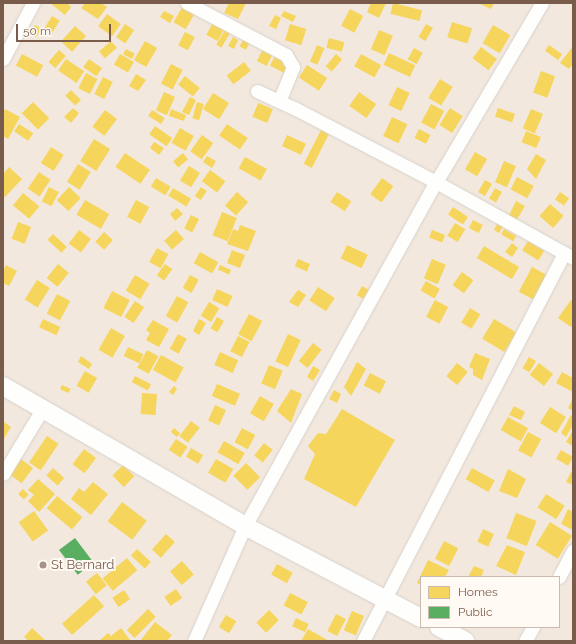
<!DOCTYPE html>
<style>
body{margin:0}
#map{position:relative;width:576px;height:644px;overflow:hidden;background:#f9f5f0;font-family:Raleway,sans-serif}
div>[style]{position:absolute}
.residential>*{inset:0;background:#f2e8de}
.homes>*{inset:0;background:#f6d55c;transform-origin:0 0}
.public>*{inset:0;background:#5aae61;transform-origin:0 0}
.roads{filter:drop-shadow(0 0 1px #d7d1cb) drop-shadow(0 0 1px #d7d1cb)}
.street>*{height:13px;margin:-6.5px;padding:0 6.5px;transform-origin:6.5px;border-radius:6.5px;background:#fefefd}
.secondary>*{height:18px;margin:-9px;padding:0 9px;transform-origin:9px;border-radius:9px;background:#fefefd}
.dots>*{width:11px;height:11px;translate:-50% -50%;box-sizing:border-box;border:2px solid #fffaf3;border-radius:50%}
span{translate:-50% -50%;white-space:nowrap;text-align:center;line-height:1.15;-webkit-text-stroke:4px #fffaf3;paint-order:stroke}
.poi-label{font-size:13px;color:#7a5c4d}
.left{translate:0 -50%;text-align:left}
.frame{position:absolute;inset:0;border:4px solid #7a5c4d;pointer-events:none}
.legend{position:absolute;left:420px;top:576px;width:140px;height:52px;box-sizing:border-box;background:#fffaf3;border:1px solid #cabbb1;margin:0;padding:5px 7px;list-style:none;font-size:12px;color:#7a5c4d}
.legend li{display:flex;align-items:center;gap:8px;height:20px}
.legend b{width:20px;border:1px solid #cabbb1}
.scale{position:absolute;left:16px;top:24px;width:95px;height:18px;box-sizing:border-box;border:2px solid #7a5c4d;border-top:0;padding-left:5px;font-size:12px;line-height:14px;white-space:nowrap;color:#7a5c4d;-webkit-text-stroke:3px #fffaf3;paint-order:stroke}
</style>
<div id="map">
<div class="residential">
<i style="clip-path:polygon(evenodd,3px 3px,573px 3px,573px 641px,3px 641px,3px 3px,421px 577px,559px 577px,559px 627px,421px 627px,421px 577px)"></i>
</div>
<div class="homes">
<i style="clip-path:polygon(50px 3px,67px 3px,71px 7px,65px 15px)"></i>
<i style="clip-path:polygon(85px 3px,101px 3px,107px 7px,98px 19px,81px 8px)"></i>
<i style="clip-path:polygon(229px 3px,246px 3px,238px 19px,224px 13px)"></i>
<i style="clip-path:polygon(371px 3px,386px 3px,379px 18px,367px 12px)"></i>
<i style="left:393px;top:3px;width:30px;height:11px;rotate:14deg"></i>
<i style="clip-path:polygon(478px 3px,494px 3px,491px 9px)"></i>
<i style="left:184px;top:4px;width:14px;height:21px;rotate:30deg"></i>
<i style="left:350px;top:9px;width:15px;height:19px;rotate:28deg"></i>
<i style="clip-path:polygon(164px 11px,174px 16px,170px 23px,160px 17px)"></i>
<i style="clip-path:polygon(284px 11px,296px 16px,293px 22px,281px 16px)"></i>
<i style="left:107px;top:14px;width:17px;height:15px;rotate:36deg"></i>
<i style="clip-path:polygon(275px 15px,281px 18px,276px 29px,269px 26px)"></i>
<i style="left:52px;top:16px;width:9px;height:15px;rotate:32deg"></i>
<i style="left:215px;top:19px;width:13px;height:18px;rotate:29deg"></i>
<i style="left:452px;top:22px;width:21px;height:16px;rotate:17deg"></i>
<i style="left:125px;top:24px;width:11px;height:16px;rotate:34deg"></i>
<i style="left:290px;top:24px;width:17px;height:17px;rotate:17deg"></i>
<i style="left:426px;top:24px;width:8px;height:15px;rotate:30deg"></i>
<i style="clip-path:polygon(35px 25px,42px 29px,36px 37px,30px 32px)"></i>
<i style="left:493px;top:25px;width:20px;height:21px;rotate:30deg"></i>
<i style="left:75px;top:26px;width:15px;height:21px;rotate:42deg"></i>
<i style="left:225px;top:30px;width:6px;height:17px;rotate:31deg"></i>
<i style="left:379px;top:30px;width:15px;height:21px;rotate:23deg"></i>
<i style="left:185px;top:32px;width:11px;height:15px;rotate:27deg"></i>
<i style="left:246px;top:34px;width:7px;height:14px;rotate:27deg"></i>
<i style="clip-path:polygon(233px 37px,238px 40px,234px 49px,228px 46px)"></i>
<i style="left:329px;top:38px;width:16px;height:10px;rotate:15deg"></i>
<i style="left:111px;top:41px;width:9px;height:16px;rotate:49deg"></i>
<i style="left:145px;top:41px;width:14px;height:22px;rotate:30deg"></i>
<i style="left:265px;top:45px;width:11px;height:18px;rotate:27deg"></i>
<i style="left:317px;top:45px;width:8px;height:18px;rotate:23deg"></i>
<i style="left:549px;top:45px;width:16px;height:7px;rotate:35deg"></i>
<i style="clip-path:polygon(573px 46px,573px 64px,569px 69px,560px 63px)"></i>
<i style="left:481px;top:47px;width:20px;height:14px;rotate:37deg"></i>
<i style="left:414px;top:48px;width:10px;height:13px;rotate:29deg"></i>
<i style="left:126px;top:49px;width:10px;height:6px;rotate:29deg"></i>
<i style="left:59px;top:50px;width:9px;height:16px;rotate:41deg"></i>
<i style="left:389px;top:53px;width:29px;height:13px;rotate:25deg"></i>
<i style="left:22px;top:54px;width:24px;height:13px;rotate:28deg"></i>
<i style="left:120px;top:54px;width:16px;height:12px;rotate:30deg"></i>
<i style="left:276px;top:54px;width:17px;height:13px;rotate:28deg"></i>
<i style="left:336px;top:54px;width:8px;height:16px;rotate:40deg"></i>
<i style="left:361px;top:54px;width:23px;height:14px;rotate:29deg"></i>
<i style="left:66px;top:59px;width:22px;height:14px;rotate:34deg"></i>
<i style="left:89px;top:59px;width:16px;height:10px;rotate:35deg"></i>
<i style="left:244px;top:62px;width:11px;height:22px;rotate:52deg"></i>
<i style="left:171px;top:64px;width:13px;height:22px;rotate:27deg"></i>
<i style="left:307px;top:65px;width:24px;height:15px;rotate:33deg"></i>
<i style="left:541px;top:71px;width:15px;height:23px;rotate:20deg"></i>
<i style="left:86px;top:73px;width:13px;height:17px;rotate:27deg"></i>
<i style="clip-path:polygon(136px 74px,146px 80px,138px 91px,129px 86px)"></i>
<i style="left:185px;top:76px;width:19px;height:11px;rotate:39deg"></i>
<i style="left:103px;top:77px;width:11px;height:19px;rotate:27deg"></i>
<i style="left:440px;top:79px;width:15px;height:22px;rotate:32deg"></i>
<i style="left:397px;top:87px;width:14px;height:20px;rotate:25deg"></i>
<i style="left:71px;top:90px;width:14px;height:8px;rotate:45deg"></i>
<i style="left:164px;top:92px;width:12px;height:20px;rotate:24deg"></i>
<i style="left:359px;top:92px;width:21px;height:17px;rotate:35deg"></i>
<i style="left:213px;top:93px;width:19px;height:19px;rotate:32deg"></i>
<i style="clip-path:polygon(190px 97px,196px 100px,189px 115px,182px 112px)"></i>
<i style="left:33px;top:102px;width:23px;height:16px;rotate:45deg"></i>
<i style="left:197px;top:102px;width:7px;height:17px;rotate:16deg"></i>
<i style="left:258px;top:103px;width:16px;height:15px;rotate:22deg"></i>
<i style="left:431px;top:104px;width:15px;height:21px;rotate:28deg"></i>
<i style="clip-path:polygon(73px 108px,79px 113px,71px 123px,64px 117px)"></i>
<i style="left:450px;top:108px;width:15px;height:20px;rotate:32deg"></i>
<i style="left:498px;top:108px;width:18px;height:9px;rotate:19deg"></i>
<i style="clip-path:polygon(5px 109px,20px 117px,8px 139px,3px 136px,3px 112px)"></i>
<i style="clip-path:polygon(171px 109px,186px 115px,184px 121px,169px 116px)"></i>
<i style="left:531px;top:109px;width:13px;height:21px;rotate:23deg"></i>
<i style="left:105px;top:110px;width:15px;height:21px;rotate:37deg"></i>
<i style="left:152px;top:110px;width:15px;height:7px;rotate:32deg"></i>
<i style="left:392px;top:117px;width:17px;height:21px;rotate:25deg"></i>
<i style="left:19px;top:124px;width:17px;height:9px;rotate:33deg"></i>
<i style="left:227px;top:124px;width:25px;height:14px;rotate:34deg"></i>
<i style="left:155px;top:126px;width:21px;height:10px;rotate:35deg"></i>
<i style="left:180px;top:128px;width:16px;height:17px;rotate:30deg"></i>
<i style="left:419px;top:129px;width:13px;height:10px;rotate:27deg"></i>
<i style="left:321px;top:130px;width:9px;height:38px;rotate:27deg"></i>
<i style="left:526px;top:131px;width:16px;height:12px;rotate:22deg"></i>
<i style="left:202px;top:135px;width:14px;height:20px;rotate:36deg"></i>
<i style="left:287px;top:135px;width:21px;height:12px;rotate:25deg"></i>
<i style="left:94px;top:139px;width:19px;height:26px;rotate:32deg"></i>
<i style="clip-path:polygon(154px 142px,164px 148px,159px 155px,150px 148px)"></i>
<i style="left:51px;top:147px;width:15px;height:19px;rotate:32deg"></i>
<i style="left:475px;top:152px;width:14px;height:20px;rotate:30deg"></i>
<i style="left:125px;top:153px;width:30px;height:17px;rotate:34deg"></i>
<i style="left:183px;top:153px;width:8px;height:13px;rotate:50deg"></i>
<i style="clip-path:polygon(536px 154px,546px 160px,536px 179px,527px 169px)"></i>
<i style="clip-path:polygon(207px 156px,216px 161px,212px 168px,203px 162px)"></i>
<i style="left:245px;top:157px;width:25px;height:13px;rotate:29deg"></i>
<i style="left:504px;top:161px;width:13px;height:23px;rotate:23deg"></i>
<i style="left:78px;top:164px;width:15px;height:21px;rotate:32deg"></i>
<i style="left:189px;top:166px;width:13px;height:17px;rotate:32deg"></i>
<i style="clip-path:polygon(9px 167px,22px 179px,5px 197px,3px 195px,3px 174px)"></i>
<i style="left:210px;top:170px;width:19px;height:14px;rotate:36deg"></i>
<i style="left:39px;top:172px;width:14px;height:20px;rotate:34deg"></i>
<i style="left:517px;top:177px;width:19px;height:14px;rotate:28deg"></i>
<i style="left:156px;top:178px;width:17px;height:10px;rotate:31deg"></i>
<i style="left:382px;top:178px;width:14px;height:20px;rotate:36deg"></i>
<i style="left:485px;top:180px;width:8px;height:14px;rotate:30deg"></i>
<i style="left:49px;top:187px;width:11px;height:16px;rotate:27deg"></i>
<i style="left:69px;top:187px;width:16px;height:18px;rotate:43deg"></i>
<i style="left:201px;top:187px;width:7px;height:11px;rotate:34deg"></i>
<i style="left:173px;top:188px;width:21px;height:9px;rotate:31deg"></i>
<i style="left:495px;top:188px;width:8px;height:12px;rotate:30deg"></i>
<i style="left:237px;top:192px;width:15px;height:18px;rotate:42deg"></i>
<i style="left:337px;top:192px;width:17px;height:12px;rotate:33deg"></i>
<i style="left:560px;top:192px;width:11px;height:9px;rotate:34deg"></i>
<i style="left:23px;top:193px;width:21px;height:16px;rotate:39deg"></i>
<i style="left:85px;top:200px;width:28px;height:17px;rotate:30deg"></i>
<i style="left:136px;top:200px;width:15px;height:19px;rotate:28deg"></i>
<i style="clip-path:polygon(516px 201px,525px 206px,516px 221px,508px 217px)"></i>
<i style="left:550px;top:204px;width:18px;height:16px;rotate:41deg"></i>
<i style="left:453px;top:207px;width:18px;height:9px;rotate:34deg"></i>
<i style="clip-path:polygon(177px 208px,183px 214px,175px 221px,170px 214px)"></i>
<i style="left:222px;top:212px;width:16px;height:25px;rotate:22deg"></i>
<i style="left:191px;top:215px;width:9px;height:15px;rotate:27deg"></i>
<i style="left:473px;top:220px;width:11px;height:9px;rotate:27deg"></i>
<i style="left:18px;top:222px;width:14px;height:18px;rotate:21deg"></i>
<i style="left:455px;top:223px;width:12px;height:15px;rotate:31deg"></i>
<i style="left:498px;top:223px;width:6px;height:8px;rotate:31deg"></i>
<i style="clip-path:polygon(240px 225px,256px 231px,248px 251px,227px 244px,233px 229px,238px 231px)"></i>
<i style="left:504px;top:229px;width:14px;height:6px;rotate:30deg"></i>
<i style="left:79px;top:230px;width:15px;height:17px;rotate:37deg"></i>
<i style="left:176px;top:230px;width:12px;height:16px;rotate:48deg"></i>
<i style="left:432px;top:230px;width:14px;height:8px;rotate:21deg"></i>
<i style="left:104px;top:232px;width:12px;height:13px;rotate:42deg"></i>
<i style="left:53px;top:234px;width:19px;height:8px;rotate:43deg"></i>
<i style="left:528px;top:241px;width:19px;height:11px;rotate:32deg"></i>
<i style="clip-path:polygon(512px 243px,518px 248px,512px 257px,505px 252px)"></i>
<i style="left:347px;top:245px;width:23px;height:15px;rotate:25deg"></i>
<i style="left:484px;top:246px;width:41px;height:14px;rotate:31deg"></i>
<i style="left:157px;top:248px;width:13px;height:16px;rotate:29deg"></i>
<i style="left:232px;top:250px;width:14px;height:14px;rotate:21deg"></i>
<i style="left:200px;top:252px;width:21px;height:13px;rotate:29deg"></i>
<i style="left:298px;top:259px;width:13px;height:8px;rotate:23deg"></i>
<i style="left:432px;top:259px;width:15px;height:21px;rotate:23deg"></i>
<i style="left:58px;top:264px;width:14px;height:18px;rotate:39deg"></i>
<i style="left:165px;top:264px;width:9px;height:14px;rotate:36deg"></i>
<i style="clip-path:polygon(6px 265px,17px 271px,9px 286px,3px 283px,3px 271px)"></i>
<i style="left:220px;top:265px;width:12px;height:5px;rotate:24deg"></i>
<i style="left:532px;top:267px;width:17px;height:28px;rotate:28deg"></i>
<i style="left:462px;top:272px;width:14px;height:16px;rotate:36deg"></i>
<i style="left:135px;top:275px;width:17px;height:18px;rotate:31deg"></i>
<i style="left:190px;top:275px;width:10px;height:15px;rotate:29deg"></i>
<i style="left:37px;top:280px;width:15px;height:23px;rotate:32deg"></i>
<i style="left:426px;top:281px;width:16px;height:11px;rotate:30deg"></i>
<i style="clip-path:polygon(362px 286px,369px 290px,363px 299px,357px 295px)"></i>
<i style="left:318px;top:287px;width:20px;height:16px;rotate:33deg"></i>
<i style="left:217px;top:289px;width:17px;height:12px;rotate:24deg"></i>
<i style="clip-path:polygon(298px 290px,306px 295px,298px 307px,289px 302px)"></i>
<i style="left:112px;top:291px;width:20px;height:19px;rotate:27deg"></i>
<i style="left:57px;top:294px;width:15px;height:22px;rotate:28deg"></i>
<i style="left:177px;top:296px;width:13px;height:23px;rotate:29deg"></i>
<i style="left:435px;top:300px;width:15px;height:19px;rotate:28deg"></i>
<i style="clip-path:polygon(571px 300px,573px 301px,573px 324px,571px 327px,558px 318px)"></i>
<i style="left:135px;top:301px;width:11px;height:19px;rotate:34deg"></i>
<i style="left:209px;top:302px;width:12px;height:16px;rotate:31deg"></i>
<i style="left:470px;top:308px;width:12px;height:17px;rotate:31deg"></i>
<i style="left:249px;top:314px;width:15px;height:23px;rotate:28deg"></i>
<i style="left:217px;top:317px;width:8px;height:13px;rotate:30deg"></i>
<i style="left:43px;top:319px;width:19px;height:9px;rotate:25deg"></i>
<i style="clip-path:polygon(199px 319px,206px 323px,199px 335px,193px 331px)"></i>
<i style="left:494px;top:319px;width:26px;height:23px;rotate:31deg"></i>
<i style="clip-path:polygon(153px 320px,169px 329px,159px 347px,146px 340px,150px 333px,146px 330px)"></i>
<i style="left:111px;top:328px;width:16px;height:25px;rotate:30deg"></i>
<i style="left:178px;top:334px;width:10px;height:17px;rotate:29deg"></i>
<i style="left:288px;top:334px;width:14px;height:30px;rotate:25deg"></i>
<i style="left:238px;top:336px;width:13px;height:17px;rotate:27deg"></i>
<i style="left:313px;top:343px;width:11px;height:23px;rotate:38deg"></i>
<i style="left:128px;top:347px;width:17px;height:10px;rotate:25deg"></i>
<i style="left:147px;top:350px;width:13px;height:20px;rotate:29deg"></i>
<i style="left:220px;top:352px;width:20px;height:14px;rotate:24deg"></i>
<i style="clip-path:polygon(475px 353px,490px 359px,482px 380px,473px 375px,473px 369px,469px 367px)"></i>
<i style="left:161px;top:355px;width:26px;height:17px;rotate:29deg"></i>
<i style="clip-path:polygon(81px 356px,92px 364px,89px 369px,78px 362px)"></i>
<i style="left:529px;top:357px;width:8px;height:13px;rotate:30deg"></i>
<i style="clip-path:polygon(357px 362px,366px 369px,351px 396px,344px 387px)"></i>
<i style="left:457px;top:363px;width:14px;height:17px;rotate:39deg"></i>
<i style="left:539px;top:363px;width:18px;height:15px;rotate:38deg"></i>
<i style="left:269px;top:365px;width:15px;height:20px;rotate:23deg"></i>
<i style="clip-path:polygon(313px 366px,320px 370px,313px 381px,307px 377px)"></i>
<i style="left:85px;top:371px;width:14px;height:17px;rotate:30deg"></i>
<i style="clip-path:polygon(562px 372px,573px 378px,573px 392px,556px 383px)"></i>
<i style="left:370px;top:373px;width:18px;height:14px;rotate:27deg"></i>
<i style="left:135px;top:376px;width:18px;height:7px;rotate:27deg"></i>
<i style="left:217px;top:384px;width:25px;height:13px;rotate:23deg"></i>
<i style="clip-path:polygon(62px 385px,71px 389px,68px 393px,60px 389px)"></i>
<i style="clip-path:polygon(174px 386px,177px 389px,173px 395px,169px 392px)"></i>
<i style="clip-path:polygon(291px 389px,302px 394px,291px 423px,277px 411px)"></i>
<i style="clip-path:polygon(334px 390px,341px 394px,337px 403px,329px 399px)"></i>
<i style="left:142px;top:393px;width:15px;height:21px;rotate:4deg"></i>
<i style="left:260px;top:396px;width:16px;height:20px;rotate:30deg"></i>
<i style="clip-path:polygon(573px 398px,573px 411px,568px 408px)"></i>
<i style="left:215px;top:405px;width:12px;height:17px;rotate:24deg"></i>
<i style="clip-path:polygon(514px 406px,525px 412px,521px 420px,509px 415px)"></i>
<i style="left:550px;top:407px;width:19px;height:19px;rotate:32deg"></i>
<i style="clip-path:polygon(342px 409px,395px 440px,356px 507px,304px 479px,315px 454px,308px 446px,318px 433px,326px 434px)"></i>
<i style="clip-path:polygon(571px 415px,573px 416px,573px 425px,566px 437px,561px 433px)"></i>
<i style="left:508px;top:417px;width:23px;height:15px;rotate:29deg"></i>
<i style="left:191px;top:421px;width:11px;height:19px;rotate:38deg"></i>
<i style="clip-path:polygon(4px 422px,11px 427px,3px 440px,3px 423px)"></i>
<i style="left:174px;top:428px;width:8px;height:5px;rotate:40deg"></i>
<i style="left:242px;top:428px;width:15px;height:16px;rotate:28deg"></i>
<i style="clip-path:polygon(573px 430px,573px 446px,566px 442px)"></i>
<i style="left:528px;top:432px;width:15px;height:21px;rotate:28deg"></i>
<i style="left:47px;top:436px;width:14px;height:32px;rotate:34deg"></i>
<i style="left:176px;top:439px;width:14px;height:13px;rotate:34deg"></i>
<i style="left:224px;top:441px;width:24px;height:13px;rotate:30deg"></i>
<i style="left:264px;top:443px;width:11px;height:16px;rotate:38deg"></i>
<i style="left:191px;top:448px;width:14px;height:10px;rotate:30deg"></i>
<i style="left:84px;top:449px;width:15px;height:19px;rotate:37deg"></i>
<i style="left:561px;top:450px;width:14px;height:10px;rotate:30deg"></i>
<i style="left:21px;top:459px;width:15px;height:19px;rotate:37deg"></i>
<i style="left:216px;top:459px;width:20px;height:16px;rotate:30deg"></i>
<i style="left:246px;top:463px;width:20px;height:18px;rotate:45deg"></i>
<i style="left:123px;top:465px;width:16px;height:15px;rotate:45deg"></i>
<i style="left:53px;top:468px;width:15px;height:10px;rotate:42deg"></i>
<i style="left:472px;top:468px;width:26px;height:13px;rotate:29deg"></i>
<i style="clip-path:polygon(508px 469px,526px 479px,517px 498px,499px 491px)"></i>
<i style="clip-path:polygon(571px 472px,573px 473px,573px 485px,566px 482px)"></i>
<i style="clip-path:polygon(38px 479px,55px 494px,39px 512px,28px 501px,34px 495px,28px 490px)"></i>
<i style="clip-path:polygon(93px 482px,108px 494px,91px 515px,71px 499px,79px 488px,84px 492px)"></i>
<i style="left:23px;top:489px;width:8px;height:7px;rotate:45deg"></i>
<i style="left:546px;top:494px;width:22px;height:16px;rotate:32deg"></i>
<i style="left:57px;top:496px;width:33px;height:16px;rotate:40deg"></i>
<i style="left:122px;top:502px;width:31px;height:24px;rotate:37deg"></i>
<i style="clip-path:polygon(568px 509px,573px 512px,573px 530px,561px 524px)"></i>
<i style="left:34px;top:511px;width:24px;height:19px;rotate:54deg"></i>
<i style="left:516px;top:513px;width:22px;height:27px;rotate:21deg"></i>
<i style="left:550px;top:522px;width:26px;height:27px;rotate:32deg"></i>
<i style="left:483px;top:529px;width:12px;height:14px;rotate:24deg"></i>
<i style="left:166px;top:534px;width:12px;height:21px;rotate:42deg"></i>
<i style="left:444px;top:541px;width:16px;height:20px;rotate:27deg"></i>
<i style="clip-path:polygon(507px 545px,525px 552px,516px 575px,496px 566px)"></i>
<i style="left:137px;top:549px;width:19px;height:9px;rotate:43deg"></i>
<i style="left:127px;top:558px;width:16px;height:32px;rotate:50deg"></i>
<i style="clip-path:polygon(428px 560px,449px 570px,445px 577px,421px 577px,421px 585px,417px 583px)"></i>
<i style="left:182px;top:561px;width:18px;height:16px;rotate:49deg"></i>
<i style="left:277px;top:564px;width:18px;height:12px;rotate:29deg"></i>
<i style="clip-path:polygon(474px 566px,484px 570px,481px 577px,468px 577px)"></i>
<i style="left:97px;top:573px;width:16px;height:14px;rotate:52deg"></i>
<i style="left:176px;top:589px;width:11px;height:14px;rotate:56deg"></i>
<i style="left:124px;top:590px;width:11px;height:14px;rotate:56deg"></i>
<i style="left:290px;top:593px;width:20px;height:14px;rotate:27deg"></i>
<i style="left:94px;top:595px;width:15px;height:43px;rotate:48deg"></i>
<i style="left:148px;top:609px;width:11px;height:30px;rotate:45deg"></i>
<i style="left:269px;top:610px;width:14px;height:18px;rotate:45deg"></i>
<i style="left:352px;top:611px;width:13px;height:21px;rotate:23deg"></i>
<i style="left:336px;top:614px;width:11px;height:19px;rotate:27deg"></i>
<i style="left:226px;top:615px;width:12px;height:14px;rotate:31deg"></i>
<i style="left:296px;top:618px;width:14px;height:9px;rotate:25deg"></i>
<i style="clip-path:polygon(155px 622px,172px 635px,167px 641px,140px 641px)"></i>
<i style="clip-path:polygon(32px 628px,46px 641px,29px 641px,24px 637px)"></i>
<i style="clip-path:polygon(121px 628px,130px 640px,128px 641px,100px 640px,108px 633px,111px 636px)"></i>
<i style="clip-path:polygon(308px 629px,329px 641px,301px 641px)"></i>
</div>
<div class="public">
<i style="left:75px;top:538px;width:31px;height:20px;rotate:53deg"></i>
</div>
<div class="roads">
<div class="street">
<i style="left:187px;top:3px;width:112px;rotate:27.7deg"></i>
<i style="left:286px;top:55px;width:14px;rotate:60deg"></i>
<i style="left:293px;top:67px;width:37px;rotate:112deg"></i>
<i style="left:3px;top:59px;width:64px;rotate:-61.8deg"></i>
<i style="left:257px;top:91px;width:43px;rotate:24.8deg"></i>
<i style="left:296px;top:109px;width:158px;rotate:27.5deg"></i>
<i style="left:436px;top:182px;width:157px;rotate:29deg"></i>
<i style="left:3px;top:474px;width:77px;rotate:-58.8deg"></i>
<i style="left:559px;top:577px;width:30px;rotate:-62deg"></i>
<i style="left:194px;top:641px;width:126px;rotate:-66.1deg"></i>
<i style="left:245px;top:526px;width:393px;rotate:-61deg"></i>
<i style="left:436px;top:182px;width:208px;rotate:-59.4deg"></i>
<i style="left:363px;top:641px;width:436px;rotate:-62.6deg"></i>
<i style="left:525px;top:641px;width:16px;rotate:-60deg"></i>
</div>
<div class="secondary">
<i style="left:3px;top:386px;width:280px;rotate:30deg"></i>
<i style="left:245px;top:526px;width:199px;rotate:27.6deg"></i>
<i style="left:439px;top:627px;width:30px;rotate:28deg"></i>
</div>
</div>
<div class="dots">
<i style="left:43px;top:565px;background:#a69286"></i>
</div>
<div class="poi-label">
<span class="left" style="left:51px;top:565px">St Bernard</span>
</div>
<div class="frame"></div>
<ul class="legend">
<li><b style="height:11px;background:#f6d55c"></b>Homes</li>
<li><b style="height:11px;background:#5aae61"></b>Public</li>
</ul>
<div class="scale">50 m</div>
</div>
